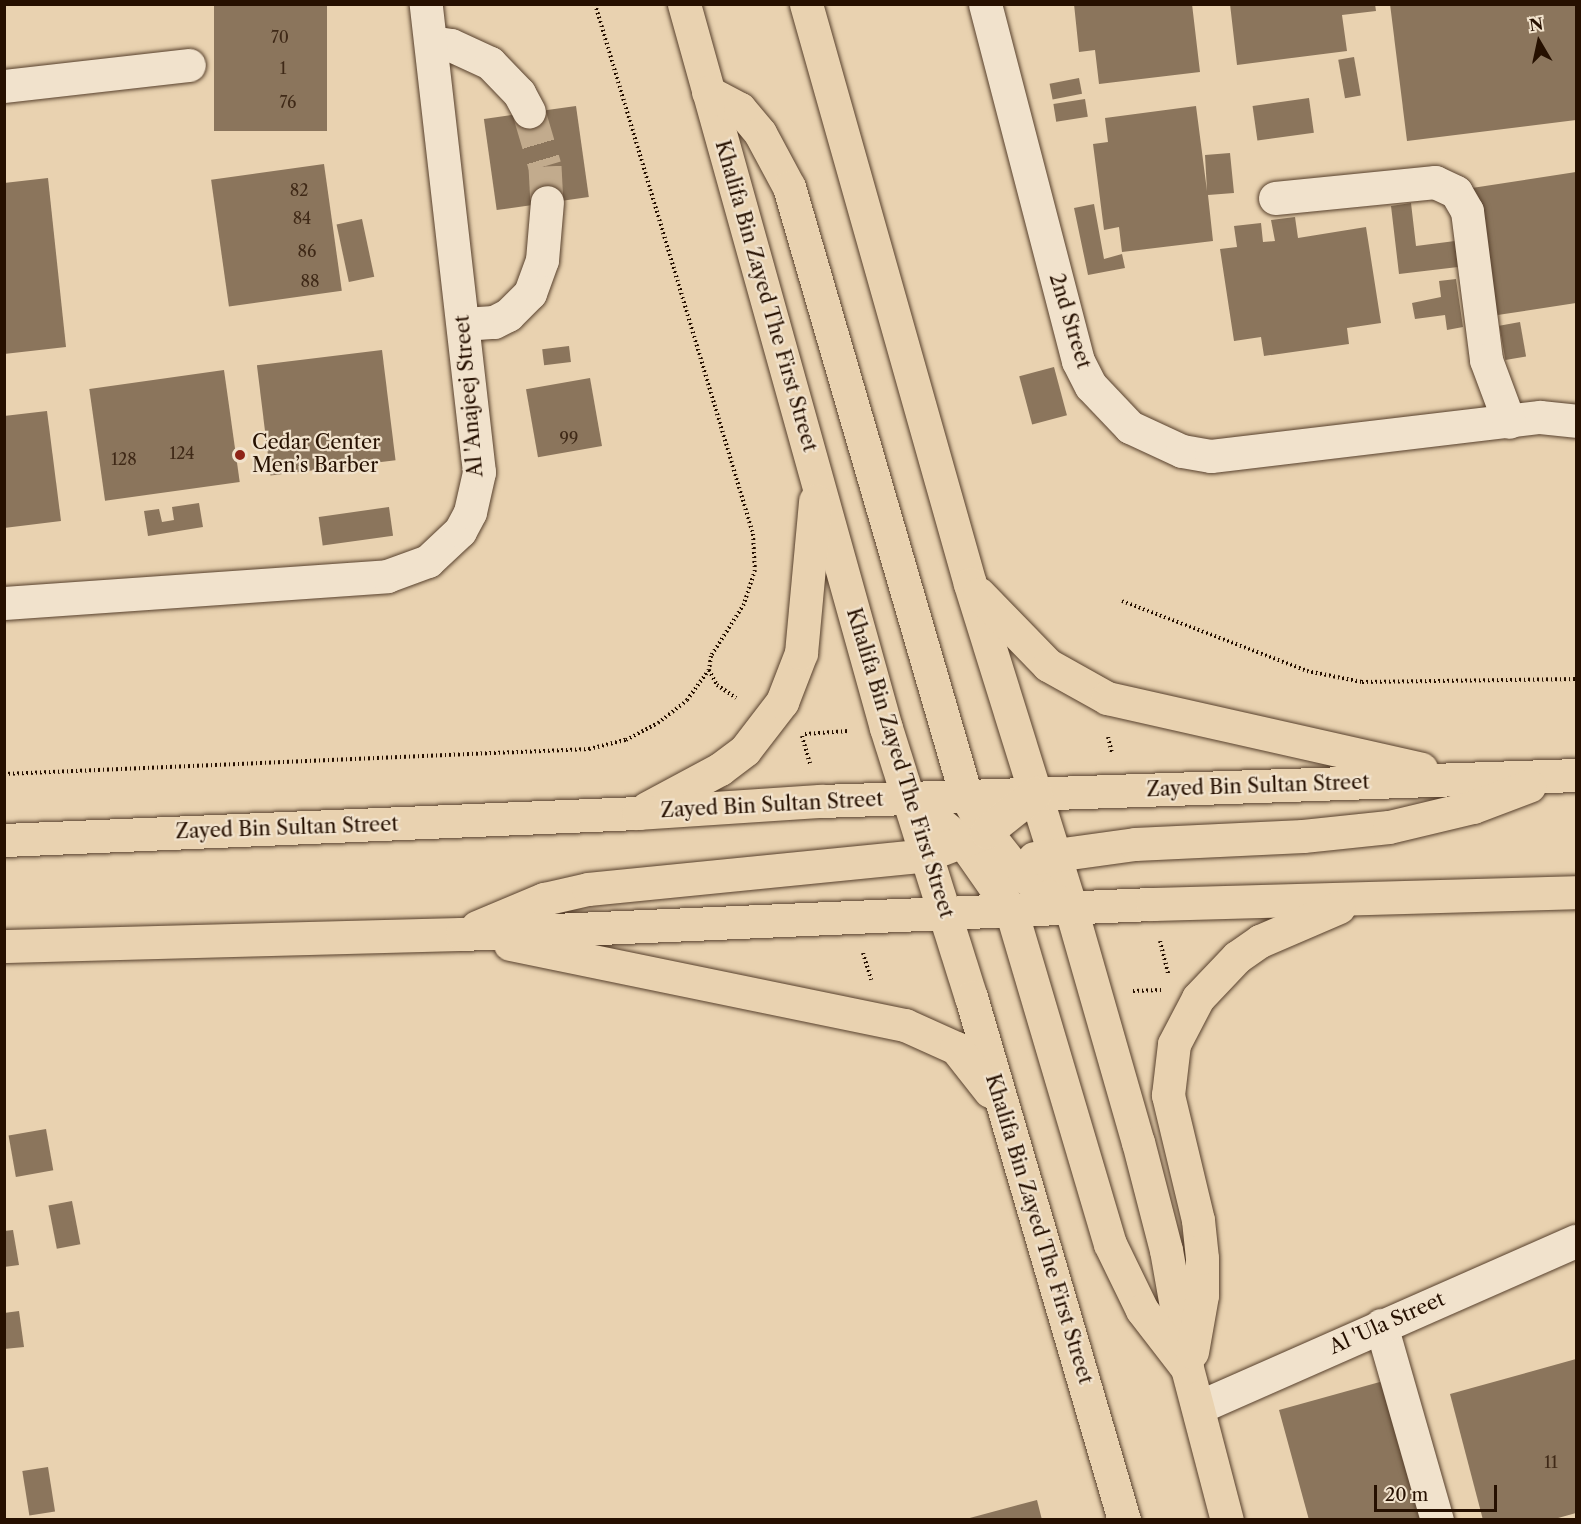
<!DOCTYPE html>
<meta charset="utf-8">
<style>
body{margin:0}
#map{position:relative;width:1581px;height:1524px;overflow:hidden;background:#e9d2b0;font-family:"Libre Caslon Text",serif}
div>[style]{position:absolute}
.building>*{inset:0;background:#8b755c;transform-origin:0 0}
.minor-tunnel>*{height:33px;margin-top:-16.5px;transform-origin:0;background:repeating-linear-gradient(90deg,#c2ab8d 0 33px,transparent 0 49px)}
.path>*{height:4px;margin-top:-2px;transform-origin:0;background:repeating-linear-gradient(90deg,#261000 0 1.5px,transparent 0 4.5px)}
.roads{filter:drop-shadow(0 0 2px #57402c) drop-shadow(0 0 2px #57402c)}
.minor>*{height:33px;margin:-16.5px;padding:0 16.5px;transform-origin:16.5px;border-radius:16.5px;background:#f1e2cc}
.major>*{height:33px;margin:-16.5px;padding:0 16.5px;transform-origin:16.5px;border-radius:16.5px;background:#e9d2b0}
.dots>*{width:16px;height:16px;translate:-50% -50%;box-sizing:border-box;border:3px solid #f1e2cc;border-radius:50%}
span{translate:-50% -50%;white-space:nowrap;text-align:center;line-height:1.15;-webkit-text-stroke:4.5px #f1e2cc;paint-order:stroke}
.number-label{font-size:16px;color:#3f2917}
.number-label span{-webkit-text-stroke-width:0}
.street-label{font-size:20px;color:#261000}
.poi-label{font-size:20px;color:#261000}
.left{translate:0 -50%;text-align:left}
.frame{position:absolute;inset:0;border:6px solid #261000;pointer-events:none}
.north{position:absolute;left:1509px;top:12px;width:60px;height:60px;-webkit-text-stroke:4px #f1e2cc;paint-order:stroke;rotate:351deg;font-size:16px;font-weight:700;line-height:24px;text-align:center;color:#261000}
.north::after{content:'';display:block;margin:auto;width:21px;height:27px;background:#261000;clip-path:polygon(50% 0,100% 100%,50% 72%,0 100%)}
.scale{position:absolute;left:1374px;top:1485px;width:123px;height:27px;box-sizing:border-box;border:3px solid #261000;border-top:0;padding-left:8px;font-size:18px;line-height:21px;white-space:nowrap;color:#261000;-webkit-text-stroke:4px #f1e2cc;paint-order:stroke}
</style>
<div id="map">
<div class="building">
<i style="left:214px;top:4px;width:113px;height:127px"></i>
<i style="clip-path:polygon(1074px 4px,1192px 4px,1200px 72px,1099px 84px,1095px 50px,1079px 52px)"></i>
<i style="clip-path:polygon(1230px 4px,1375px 4px,1376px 11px,1342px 15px,1347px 51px,1237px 65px)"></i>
<i style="clip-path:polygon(1390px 4px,1576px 4px,1576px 120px,1407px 141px)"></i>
<i style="left:1354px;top:57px;width:39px;height:16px;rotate:80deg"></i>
<i style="left:1079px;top:78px;width:16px;height:30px;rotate:79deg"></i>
<i style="left:1309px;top:98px;width:35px;height:57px;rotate:82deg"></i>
<i style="left:1085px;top:99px;width:18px;height:32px;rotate:81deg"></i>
<i style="left:576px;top:106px;width:92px;height:93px;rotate:82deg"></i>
<i style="clip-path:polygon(1196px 106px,1207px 191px,1205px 155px,1230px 153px,1234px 193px,1208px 195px,1213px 241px,1122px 252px,1119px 227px,1104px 230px,1093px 144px,1108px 142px,1105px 118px)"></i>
<i style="left:324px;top:164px;width:128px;height:114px;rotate:82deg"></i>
<i style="clip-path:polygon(1576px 172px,1576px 303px,1491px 316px,1472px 188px)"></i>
<i style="clip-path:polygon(48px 178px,66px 347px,4px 354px,4px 183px)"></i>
<i style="clip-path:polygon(1411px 203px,1416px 246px,1455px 241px,1458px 267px,1399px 274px,1391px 206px)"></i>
<i style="clip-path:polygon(1094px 204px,1104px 259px,1122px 254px,1125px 268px,1088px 275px,1074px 208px)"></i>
<i style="clip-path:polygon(1295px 217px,1298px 238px,1366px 227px,1381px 323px,1347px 328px,1349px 344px,1264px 356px,1261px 337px,1234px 341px,1220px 249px,1237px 247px,1234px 226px,1261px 223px,1263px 242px,1275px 241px,1271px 220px)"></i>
<i style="left:362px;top:219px;width:59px;height:26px;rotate:78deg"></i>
<i style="clip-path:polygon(1456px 279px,1463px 327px,1447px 330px,1445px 315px,1415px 319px,1412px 303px,1441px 297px,1439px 281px)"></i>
<i style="left:1520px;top:322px;width:35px;height:21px;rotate:80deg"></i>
<i style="left:569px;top:346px;width:16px;height:27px;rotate:83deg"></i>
<i style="left:382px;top:350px;width:111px;height:126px;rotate:83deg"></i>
<i style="left:1054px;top:367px;width:50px;height:36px;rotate:75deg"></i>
<i style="left:224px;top:370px;width:113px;height:136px;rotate:82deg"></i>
<i style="left:590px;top:378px;width:69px;height:65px;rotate:80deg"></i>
<i style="clip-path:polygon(47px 411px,61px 521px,4px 528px,4px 416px)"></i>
<i style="clip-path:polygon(199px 503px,203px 527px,148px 536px,144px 511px,159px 509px,162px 522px,174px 520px,172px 507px)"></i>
<i style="left:389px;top:507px;width:29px;height:71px;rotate:82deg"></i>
<i style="left:46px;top:1129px;width:42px;height:38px;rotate:80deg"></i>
<i style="left:72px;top:1201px;width:44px;height:24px;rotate:79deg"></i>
<i style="clip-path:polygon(13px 1230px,19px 1265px,4px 1267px,4px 1231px)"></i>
<i style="clip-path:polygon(19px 1311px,24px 1347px,4px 1349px,4px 1313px)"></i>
<i style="clip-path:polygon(1576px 1359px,1576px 1513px,1551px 1520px,1483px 1520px,1450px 1394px)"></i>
<i style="clip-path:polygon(1387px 1380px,1426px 1520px,1309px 1520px,1279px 1410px)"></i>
<i style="left:48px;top:1467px;width:45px;height:26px;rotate:81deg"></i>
<i style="clip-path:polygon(1037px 1500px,1042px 1520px,967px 1520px,966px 1519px)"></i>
</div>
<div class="minor-tunnel">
<i style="left:529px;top:112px;width:56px;rotate:73.5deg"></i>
<i style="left:545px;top:166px;width:36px;rotate:87deg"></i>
</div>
<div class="path">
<i style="left:595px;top:4px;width:553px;rotate:73.4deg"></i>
<i style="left:753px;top:534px;width:36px;rotate:87deg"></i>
<i style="left:755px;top:570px;width:36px;rotate:108deg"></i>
<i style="left:744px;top:604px;width:62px;rotate:122.4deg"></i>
<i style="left:711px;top:656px;width:14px;rotate:98deg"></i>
<i style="left:709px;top:670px;width:17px;rotate:62deg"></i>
<i style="left:717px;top:685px;width:23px;rotate:34deg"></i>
<i style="left:1122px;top:601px;width:198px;rotate:20.7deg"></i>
<i style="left:1307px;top:671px;width:56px;rotate:11.3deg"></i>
<i style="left:1362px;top:682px;width:214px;rotate:-0.8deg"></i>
<i style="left:805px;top:734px;width:43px;rotate:-4deg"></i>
<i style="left:802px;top:736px;width:29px;rotate:74deg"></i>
<i style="left:1108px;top:737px;width:16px;rotate:76deg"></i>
<i style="left:4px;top:774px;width:586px;rotate:-2.45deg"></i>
<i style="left:589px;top:749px;width:38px;rotate:-14deg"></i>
<i style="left:626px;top:740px;width:36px;rotate:-28deg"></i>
<i style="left:658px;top:723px;width:37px;rotate:-38deg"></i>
<i style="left:687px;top:700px;width:37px;rotate:-54deg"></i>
<i style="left:1160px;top:941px;width:34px;rotate:76deg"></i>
<i style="left:863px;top:953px;width:28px;rotate:73deg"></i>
<i style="left:1133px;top:991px;width:28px;rotate:-2deg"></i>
</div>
<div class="roads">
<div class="minor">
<i style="left:985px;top:4px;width:369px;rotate:75.4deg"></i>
<i style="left:1078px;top:361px;width:28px;rotate:63deg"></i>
<i style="left:1091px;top:386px;width:57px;rotate:46.4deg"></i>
<i style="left:1130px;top:427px;width:57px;rotate:24.8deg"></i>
<i style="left:1182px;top:451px;width:29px;rotate:10deg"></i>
<i style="left:1211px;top:456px;width:331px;rotate:-6.8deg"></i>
<i style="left:1540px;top:417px;width:36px;rotate:6deg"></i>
<i style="left:431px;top:42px;width:20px;rotate:9deg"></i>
<i style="left:451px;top:45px;width:43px;rotate:24.8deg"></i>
<i style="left:490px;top:63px;width:42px;rotate:46deg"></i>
<i style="left:519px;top:93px;width:21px;rotate:62deg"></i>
<i style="left:4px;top:86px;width:186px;rotate:-6.5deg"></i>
<i style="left:1275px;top:198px;width:161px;rotate:-5.7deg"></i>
<i style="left:1435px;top:182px;width:23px;rotate:25deg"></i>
<i style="left:1456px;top:192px;width:22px;rotate:60deg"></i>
<i style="left:1467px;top:211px;width:150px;rotate:82.7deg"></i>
<i style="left:1486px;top:360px;width:66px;rotate:69.6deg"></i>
<i style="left:463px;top:324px;width:31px;rotate:-4deg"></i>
<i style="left:494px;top:322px;width:16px;rotate:-27deg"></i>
<i style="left:508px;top:315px;width:31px;rotate:-45deg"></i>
<i style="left:530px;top:293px;width:35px;rotate:-70deg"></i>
<i style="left:542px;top:260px;width:58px;rotate:-85.1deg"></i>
<i style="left:4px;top:603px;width:384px;rotate:-4deg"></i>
<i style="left:387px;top:576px;width:44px;rotate:-20.1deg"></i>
<i style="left:428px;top:561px;width:44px;rotate:-43.2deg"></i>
<i style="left:460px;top:531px;width:21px;rotate:-62deg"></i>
<i style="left:470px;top:512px;width:41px;rotate:-77.3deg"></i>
<i style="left:479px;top:472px;width:471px;rotate:-96.5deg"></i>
<i style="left:1381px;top:1325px;width:203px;rotate:74deg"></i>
<i style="left:1199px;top:1407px;width:412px;rotate:-23.8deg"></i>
</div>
<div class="major">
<i style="left:684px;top:4px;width:752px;rotate:74.41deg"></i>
<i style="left:886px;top:728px;width:282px;rotate:72.5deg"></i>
<i style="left:971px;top:997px;width:545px;rotate:73.69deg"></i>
<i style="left:806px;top:4px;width:603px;rotate:74.21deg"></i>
<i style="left:970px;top:584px;width:340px;rotate:72.7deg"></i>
<i style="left:1071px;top:909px;width:242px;rotate:74deg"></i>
<i style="left:1138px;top:1142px;width:112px;rotate:75.5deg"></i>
<i style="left:1166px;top:1250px;width:120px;rotate:79.9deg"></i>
<i style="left:1187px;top:1368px;width:157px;rotate:75.3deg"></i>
<i style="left:708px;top:92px;width:36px;rotate:28deg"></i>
<i style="left:740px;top:109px;width:31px;rotate:50deg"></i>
<i style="left:760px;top:133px;width:61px;rotate:61.8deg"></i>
<i style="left:789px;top:187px;width:634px;rotate:73.79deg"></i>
<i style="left:966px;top:796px;width:41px;rotate:60.9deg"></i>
<i style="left:986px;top:832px;width:43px;rotate:51.5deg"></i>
<i style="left:1013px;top:866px;width:46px;rotate:40.6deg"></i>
<i style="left:1048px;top:896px;width:26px;rotate:29deg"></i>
<i style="left:979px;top:594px;width:99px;rotate:45.8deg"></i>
<i style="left:1048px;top:665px;width:68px;rotate:29.2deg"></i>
<i style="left:1107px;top:698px;width:322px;rotate:12.7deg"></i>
<i style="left:909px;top:798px;width:71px;rotate:39.3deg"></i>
<i style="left:964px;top:843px;width:82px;rotate:55deg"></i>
<i style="left:1011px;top:910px;width:348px;rotate:73.5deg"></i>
<i style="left:1110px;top:1244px;width:73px;rotate:64.1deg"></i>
<i style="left:1142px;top:1310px;width:72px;rotate:52.3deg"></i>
<i style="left:647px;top:808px;width:83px;rotate:-28.1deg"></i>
<i style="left:720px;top:769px;width:31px;rotate:-37deg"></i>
<i style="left:745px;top:750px;width:61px;rotate:-52.4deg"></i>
<i style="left:782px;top:702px;width:53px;rotate:-68.8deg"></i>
<i style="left:801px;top:653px;width:153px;rotate:-84.7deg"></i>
<i style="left:4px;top:840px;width:635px;rotate:-2.44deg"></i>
<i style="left:638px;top:813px;width:183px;rotate:-3.8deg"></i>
<i style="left:821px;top:801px;width:755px;rotate:-1.97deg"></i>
<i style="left:1034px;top:858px;width:102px;rotate:-7.9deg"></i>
<i style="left:1135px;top:844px;width:168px;rotate:-2.7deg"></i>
<i style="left:1303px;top:836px;width:86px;rotate:-6deg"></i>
<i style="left:1389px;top:827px;width:86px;rotate:-13.4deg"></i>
<i style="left:1473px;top:807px;width:60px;rotate:-20.6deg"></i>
<i style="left:477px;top:927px;width:73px;rotate:-22.7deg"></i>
<i style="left:544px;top:899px;width:45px;rotate:-12.8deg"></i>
<i style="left:588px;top:889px;width:340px;rotate:-5.7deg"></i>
<i style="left:926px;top:855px;width:64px;rotate:-21deg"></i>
<i style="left:986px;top:832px;width:63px;rotate:-38.5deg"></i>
<i style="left:510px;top:944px;width:403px;rotate:11.6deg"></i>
<i style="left:905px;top:1025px;width:56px;rotate:24.3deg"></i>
<i style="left:956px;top:1048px;width:55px;rotate:51.7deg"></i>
<i style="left:4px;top:946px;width:458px;rotate:-1.5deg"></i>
<i style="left:462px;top:934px;width:691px;rotate:-2.49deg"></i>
<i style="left:1152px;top:904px;width:424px;rotate:-1.6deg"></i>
<i style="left:1192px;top:1352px;width:58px;rotate:-80deg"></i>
<i style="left:1202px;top:1295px;width:37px;rotate:-90deg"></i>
<i style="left:1202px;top:1258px;width:38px;rotate:-96deg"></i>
<i style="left:1198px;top:1220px;width:129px;rotate:-103.5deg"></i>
<i style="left:1168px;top:1095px;width:51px;rotate:-83.3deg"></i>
<i style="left:1174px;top:1044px;width:52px;rotate:-62.4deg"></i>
<i style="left:1198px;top:998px;width:57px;rotate:-46.4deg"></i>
<i style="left:1237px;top:957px;width:28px;rotate:-35deg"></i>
<i style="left:1260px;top:941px;width:86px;rotate:-23.3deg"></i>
</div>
</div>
<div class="dots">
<i style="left:240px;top:455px;background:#8f2418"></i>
</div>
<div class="number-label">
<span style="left:280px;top:37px">70</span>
<span style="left:283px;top:68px">1</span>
<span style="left:288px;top:102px">76</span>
<span style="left:299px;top:190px">82</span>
<span style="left:302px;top:218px">84</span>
<span style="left:307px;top:251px">86</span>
<span style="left:310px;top:281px">88</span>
<span style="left:569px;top:438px">99</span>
<span style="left:182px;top:453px">124</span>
<span style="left:124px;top:459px">128</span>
<span style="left:1551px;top:1462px">11</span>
</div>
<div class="street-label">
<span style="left:766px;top:296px;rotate:74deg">Khalifa Bin Zayed The First Street</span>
<span style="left:1070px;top:321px;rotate:73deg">2nd Street</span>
<span style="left:469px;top:396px;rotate:-95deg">Al 'Anajeej Street</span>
<span style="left:900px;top:763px;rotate:73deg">Khalifa Bin Zayed The First Street</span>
<span style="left:1258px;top:786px;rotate:-2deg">Zayed Bin Sultan Street</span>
<span style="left:772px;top:805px;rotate:-3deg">Zayed Bin Sultan Street</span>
<span style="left:287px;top:828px;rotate:-2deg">Zayed Bin Sultan Street</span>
<span style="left:1039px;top:1229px;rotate:73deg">Khalifa Bin Zayed The First Street</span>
<span style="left:1387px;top:1323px;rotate:-24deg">Al 'Ula Street</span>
</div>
<div class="poi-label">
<span class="left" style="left:252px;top:454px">Cedar Center<br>Men’s Barber</span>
</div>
<div class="frame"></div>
<div class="north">N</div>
<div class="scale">20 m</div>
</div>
